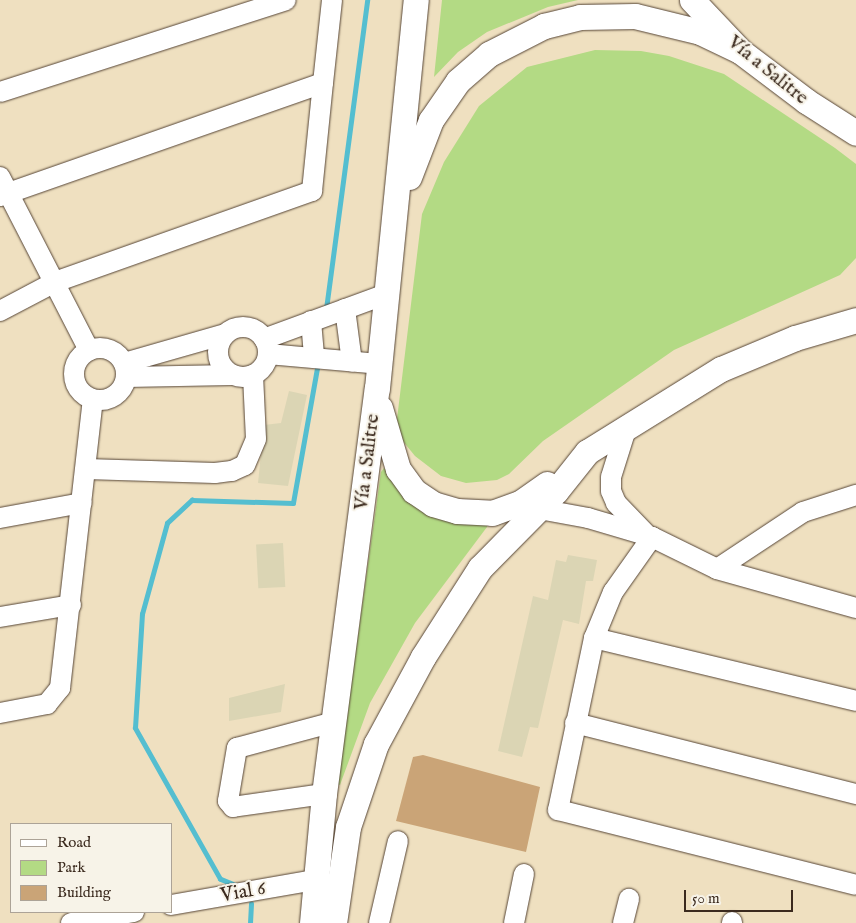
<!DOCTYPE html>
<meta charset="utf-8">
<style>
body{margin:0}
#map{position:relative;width:856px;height:923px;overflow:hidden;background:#efe0c0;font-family:"IM FELL English",serif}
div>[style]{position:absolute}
.built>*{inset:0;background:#dbd5b4;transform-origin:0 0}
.green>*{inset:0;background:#b3da84}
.stream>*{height:4.5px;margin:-2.25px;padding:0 2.25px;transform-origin:2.25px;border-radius:2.25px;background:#54bed0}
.building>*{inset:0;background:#caa477}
.roads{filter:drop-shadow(0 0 1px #564536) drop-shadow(0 0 1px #564536)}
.minor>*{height:20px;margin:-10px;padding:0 10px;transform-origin:10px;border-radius:10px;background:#fff}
.minor>.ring{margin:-10px;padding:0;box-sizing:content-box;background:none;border:20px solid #fff;border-radius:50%}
.major>*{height:25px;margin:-12.5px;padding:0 12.5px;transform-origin:12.5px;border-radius:12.5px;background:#fff}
span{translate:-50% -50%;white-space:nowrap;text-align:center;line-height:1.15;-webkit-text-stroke:4px #f7f3e8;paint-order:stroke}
.street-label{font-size:20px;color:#3b2a1e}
.legend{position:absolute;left:10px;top:823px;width:162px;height:90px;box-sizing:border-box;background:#f7f3e8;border:1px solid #aca397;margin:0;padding:6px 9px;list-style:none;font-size:15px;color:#3b2a1e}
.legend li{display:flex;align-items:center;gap:10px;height:25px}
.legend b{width:25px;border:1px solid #aca397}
.scale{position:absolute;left:684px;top:890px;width:109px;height:22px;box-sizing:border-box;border:2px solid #3b2a1e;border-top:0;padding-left:6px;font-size:15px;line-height:18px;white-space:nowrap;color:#3b2a1e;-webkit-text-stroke:4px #f7f3e8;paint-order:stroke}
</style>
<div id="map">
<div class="built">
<i style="clip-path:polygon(289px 391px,307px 395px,288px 486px,258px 483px,264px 425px,281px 423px)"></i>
<i style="left:283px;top:543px;width:44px;height:27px;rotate:87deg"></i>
<i style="clip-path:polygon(568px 555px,597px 560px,593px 581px,586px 581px,579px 624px,563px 620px,538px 728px,530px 727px,522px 757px,498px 751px,533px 596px,548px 600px,556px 560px,566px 562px)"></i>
<i style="clip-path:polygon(285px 684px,281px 712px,229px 721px,229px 698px)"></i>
</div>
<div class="green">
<i style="clip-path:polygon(442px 0,578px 0,548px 7px,487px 32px,458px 52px,434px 77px)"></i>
<i style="clip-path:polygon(595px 50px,641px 51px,669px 56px,724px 74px,835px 148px,856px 164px,856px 258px,840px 275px,674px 350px,543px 441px,509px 474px,497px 480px,466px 483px,441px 476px,415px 456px,402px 440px,397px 419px,422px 214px,444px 162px,479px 106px,527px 67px)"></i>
<i style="clip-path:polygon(384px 468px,406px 495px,487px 521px,487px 527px,415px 623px,370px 703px,340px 785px,337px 784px,381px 472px)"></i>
</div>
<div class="stream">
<i style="left:326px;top:309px;width:312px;rotate:-82.4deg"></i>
<i style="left:237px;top:886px;width:18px;rotate:-158deg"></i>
<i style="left:220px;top:879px;width:173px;rotate:-119.4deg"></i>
<i style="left:135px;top:728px;width:114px;rotate:-86.5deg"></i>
<i style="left:142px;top:614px;width:94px;rotate:-74.6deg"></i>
<i style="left:167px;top:523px;width:34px;rotate:-43deg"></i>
<i style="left:192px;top:500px;width:101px;rotate:1.7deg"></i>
<i style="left:293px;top:503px;width:143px;rotate:-79.9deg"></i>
<i style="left:250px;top:923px;width:19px;rotate:-87deg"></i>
</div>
<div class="building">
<i style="clip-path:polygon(423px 755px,540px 787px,526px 852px,396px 821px,413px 757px)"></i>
</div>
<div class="roads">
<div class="minor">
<i style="left:0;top:92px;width:300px;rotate:-17.8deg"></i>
<i style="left:0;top:177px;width:195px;rotate:62.8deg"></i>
<i style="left:0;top:196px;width:342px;rotate:-19.3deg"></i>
<i style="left:323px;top:83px;width:83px;rotate:-83.8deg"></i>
<i style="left:345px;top:309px;width:53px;rotate:82.5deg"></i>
<i style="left:0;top:311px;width:62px;rotate:-27.8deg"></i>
<i style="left:55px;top:282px;width:273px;rotate:-19.5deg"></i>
<i style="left:312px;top:191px;width:109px;rotate:-84.2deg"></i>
<i style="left:311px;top:321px;width:37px;rotate:85deg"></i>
<i class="ring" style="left:218px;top:327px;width:30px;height:30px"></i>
<i style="left:264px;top:339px;width:130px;rotate:-20.2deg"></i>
<i class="ring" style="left:74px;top:348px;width:32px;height:32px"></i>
<i style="left:268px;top:354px;width:111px;rotate:5.1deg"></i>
<i style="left:124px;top:363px;width:105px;rotate:-16deg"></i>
<i style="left:126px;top:377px;width:106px;rotate:-1.1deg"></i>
<i style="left:627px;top:426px;width:53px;rotate:107.4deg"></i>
<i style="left:611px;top:477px;width:14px;rotate:90deg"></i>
<i style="left:611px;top:491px;width:13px;rotate:67deg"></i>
<i style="left:616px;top:503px;width:42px;rotate:46deg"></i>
<i style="left:86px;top:469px;width:129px;rotate:1.8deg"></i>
<i style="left:215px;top:473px;width:17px;rotate:-7deg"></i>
<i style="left:232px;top:471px;width:14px;rotate:-25deg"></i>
<i style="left:245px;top:465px;width:28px;rotate:-67deg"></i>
<i style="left:256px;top:439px;width:64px;rotate:-92.7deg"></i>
<i style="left:539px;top:509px;width:50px;rotate:10.4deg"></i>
<i style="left:588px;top:518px;width:67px;rotate:16.5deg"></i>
<i style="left:652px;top:537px;width:67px;rotate:125.3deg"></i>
<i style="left:613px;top:592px;width:50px;rotate:112.4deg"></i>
<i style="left:594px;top:638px;width:176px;rotate:101.8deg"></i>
<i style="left:558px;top:810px;width:307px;rotate:14.1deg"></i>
<i style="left:0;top:518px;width:83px;rotate:-10.4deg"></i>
<i style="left:652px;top:537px;width:72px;rotate:26.2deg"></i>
<i style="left:717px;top:569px;width:144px;rotate:15.7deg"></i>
<i style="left:717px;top:569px;width:103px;rotate:-33.5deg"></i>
<i style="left:803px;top:512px;width:56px;rotate:-17.8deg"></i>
<i style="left:0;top:617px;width:72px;rotate:-9.6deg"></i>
<i style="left:594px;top:638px;width:269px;rotate:13.5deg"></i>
<i style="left:0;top:713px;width:48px;rotate:-10.8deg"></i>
<i style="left:47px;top:704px;width:21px;rotate:-51deg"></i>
<i style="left:60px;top:688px;width:290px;rotate:-83.5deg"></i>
<i style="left:575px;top:723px;width:290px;rotate:14.2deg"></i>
<i style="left:324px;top:794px;width:92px;rotate:171.9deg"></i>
<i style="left:233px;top:807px;width:8px;rotate:-130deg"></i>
<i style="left:228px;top:801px;width:54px;rotate:-80.4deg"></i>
<i style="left:237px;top:748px;width:100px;rotate:-15deg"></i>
<i style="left:171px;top:905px;width:145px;rotate:-9.9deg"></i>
<i style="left:71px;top:923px;width:64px;rotate:-9.9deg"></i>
<i style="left:379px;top:923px;width:84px;rotate:-77deg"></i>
<i style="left:514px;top:923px;width:50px;rotate:-78.5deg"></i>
<i style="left:623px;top:923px;width:25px;rotate:-76deg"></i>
<i style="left:732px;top:923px;width:1px;rotate:-90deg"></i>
</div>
<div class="major">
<i style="left:692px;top:0;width:70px;rotate:46.7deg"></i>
<i style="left:740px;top:51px;width:83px;rotate:37.1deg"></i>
<i style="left:806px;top:101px;width:59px;rotate:32.6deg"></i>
<i style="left:409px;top:177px;width:61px;rotate:-68.9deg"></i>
<i style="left:431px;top:120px;width:47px;rotate:-55.3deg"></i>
<i style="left:458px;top:81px;width:41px;rotate:-41.1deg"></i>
<i style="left:489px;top:54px;width:62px;rotate:-27deg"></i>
<i style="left:544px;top:26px;width:37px;rotate:-14deg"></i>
<i style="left:580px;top:17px;width:55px;rotate:-1deg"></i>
<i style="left:635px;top:16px;width:67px;rotate:13.8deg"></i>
<i style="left:700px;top:32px;width:44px;rotate:25.4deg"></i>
<i style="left:380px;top:408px;width:64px;rotate:73.6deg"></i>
<i style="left:398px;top:469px;width:27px;rotate:54deg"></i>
<i style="left:414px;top:491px;width:23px;rotate:34deg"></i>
<i style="left:433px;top:504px;width:25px;rotate:16deg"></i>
<i style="left:457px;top:511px;width:35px;rotate:3deg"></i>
<i style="left:492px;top:513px;width:30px;rotate:-20deg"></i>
<i style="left:520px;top:503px;width:33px;rotate:-35deg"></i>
<i style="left:312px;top:923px;width:130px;rotate:-84.7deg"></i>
<i style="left:324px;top:794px;width:409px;rotate:-82.6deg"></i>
<i style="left:377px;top:388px;width:390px;rotate:-84.3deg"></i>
<i style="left:334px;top:923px;width:97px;rotate:-81.7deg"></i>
<i style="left:348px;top:827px;width:88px;rotate:-71.4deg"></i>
<i style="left:376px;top:744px;width:99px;rotate:-61.6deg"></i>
<i style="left:423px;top:657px;width:106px;rotate:-57.4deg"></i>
<i style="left:480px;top:568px;width:108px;rotate:-45.4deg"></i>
<i style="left:556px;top:491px;width:50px;rotate:-51.5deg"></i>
<i style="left:587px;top:452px;width:158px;rotate:-31.8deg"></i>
<i style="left:721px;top:369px;width:80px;rotate:-22.7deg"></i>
<i style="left:795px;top:338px;width:64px;rotate:-16.4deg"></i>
</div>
</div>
<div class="street-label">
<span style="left:768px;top:70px;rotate:39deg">Vía a Salitre</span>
<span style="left:367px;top:462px;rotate:-83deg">Vía a Salitre</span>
<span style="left:243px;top:892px;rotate:-10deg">Vial 6</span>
</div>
<ul class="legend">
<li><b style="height:6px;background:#fff"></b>Road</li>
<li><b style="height:14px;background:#b3da84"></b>Park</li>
<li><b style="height:14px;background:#caa477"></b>Building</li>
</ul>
<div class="scale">50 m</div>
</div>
